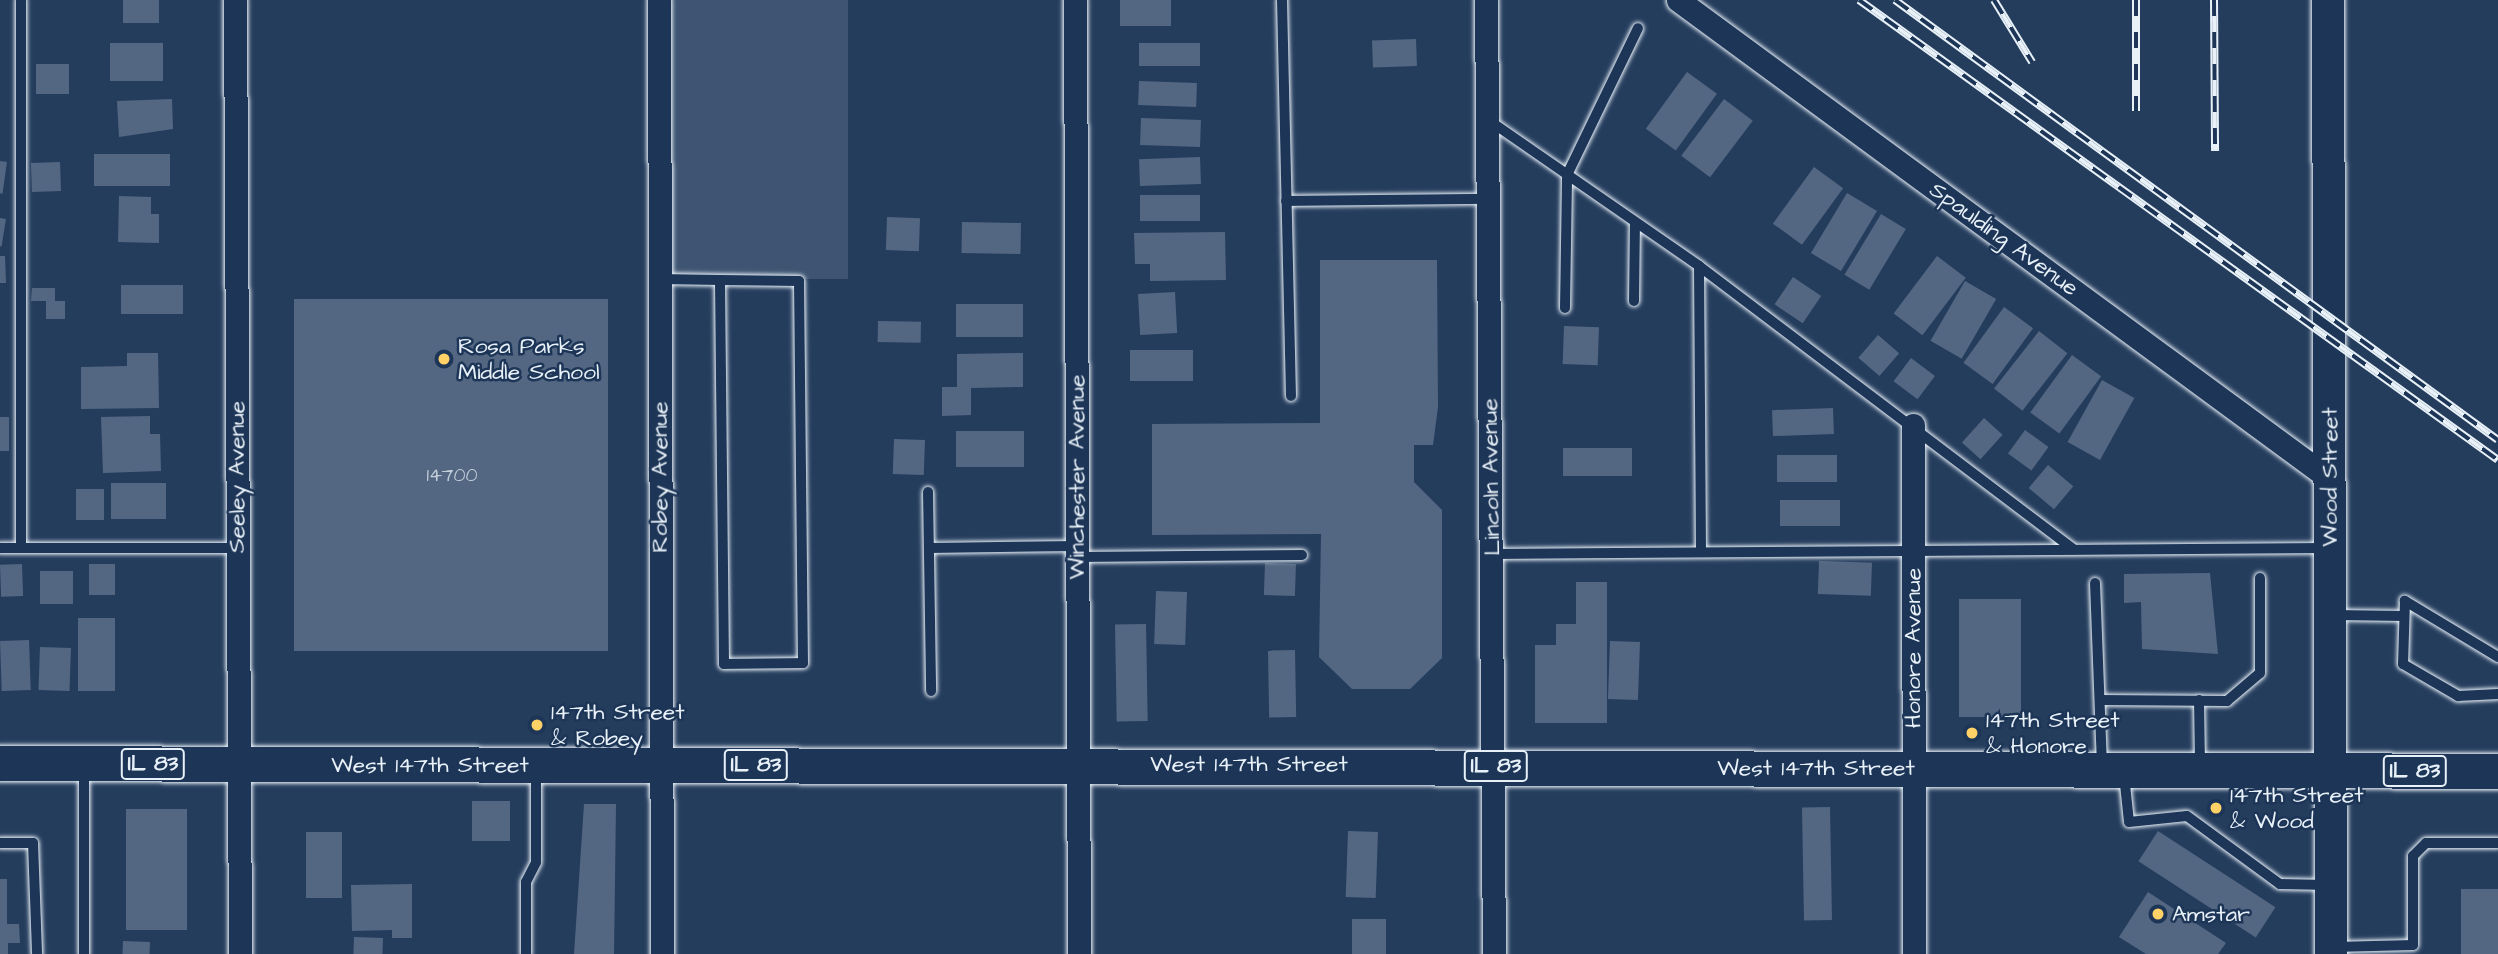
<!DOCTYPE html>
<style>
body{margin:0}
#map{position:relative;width:2498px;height:954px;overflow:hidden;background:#253d5d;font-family:"Architects Daughter",sans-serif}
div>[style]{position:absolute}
.green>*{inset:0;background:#3e5472;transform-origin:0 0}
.building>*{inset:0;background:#536782;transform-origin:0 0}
.roads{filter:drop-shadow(0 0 2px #e8f1f8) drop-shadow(0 0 2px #e8f1f8)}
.lane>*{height:10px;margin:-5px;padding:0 5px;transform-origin:5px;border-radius:5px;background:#1d3557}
.street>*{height:23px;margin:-11.5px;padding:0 11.5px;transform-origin:11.5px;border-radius:11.5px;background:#1d3557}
.secondary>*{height:32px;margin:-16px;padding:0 16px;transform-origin:16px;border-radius:16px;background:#1d3557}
.primary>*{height:35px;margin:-17.5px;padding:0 17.5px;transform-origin:17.5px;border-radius:17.5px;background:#1d3557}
.rail>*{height:8px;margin-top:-4px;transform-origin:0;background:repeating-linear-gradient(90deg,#1d3557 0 16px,#e8f1f8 0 32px);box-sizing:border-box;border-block:2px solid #e8f1f8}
.dots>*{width:19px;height:19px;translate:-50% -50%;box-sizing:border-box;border:4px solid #1d3557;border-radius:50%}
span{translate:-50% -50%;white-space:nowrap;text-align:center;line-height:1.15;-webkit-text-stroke:5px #1d3557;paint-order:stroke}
.number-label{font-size:19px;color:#c3ceda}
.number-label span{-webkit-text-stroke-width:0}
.shield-label span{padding:2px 5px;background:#1d3557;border:2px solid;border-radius:5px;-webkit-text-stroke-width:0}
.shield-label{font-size:21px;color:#e8f1f8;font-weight:700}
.street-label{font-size:23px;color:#e8f1f8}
.poi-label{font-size:23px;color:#e8f1f8}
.left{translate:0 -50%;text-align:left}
</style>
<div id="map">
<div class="green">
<i style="left:659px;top:0;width:189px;height:279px"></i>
</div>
<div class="building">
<i style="left:123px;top:0;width:36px;height:23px"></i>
<i style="left:1120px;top:0;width:51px;height:26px"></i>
<i style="left:1416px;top:39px;width:27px;height:44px;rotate:88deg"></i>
<i style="left:110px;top:43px;width:53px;height:38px"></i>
<i style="left:1200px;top:43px;width:23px;height:61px;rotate:90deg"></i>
<i style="left:69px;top:64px;width:30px;height:33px;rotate:90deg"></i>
<i style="left:1687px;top:72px;width:37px;height:70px;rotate:36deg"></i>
<i style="left:1139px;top:81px;width:58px;height:24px;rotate:2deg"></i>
<i style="clip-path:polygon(172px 99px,173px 129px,119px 137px,117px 101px)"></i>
<i style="left:1724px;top:99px;width:36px;height:71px;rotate:37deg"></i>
<i style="left:1141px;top:118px;width:60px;height:27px;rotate:2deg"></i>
<i style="left:170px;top:154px;width:32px;height:76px;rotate:90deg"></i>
<i style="left:1200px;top:157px;width:27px;height:61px;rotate:88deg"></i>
<i style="left:0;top:161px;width:7px;height:32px;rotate:8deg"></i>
<i style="left:60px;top:162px;width:29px;height:29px;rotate:88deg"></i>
<i style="left:1814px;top:167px;width:36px;height:70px;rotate:36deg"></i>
<i style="left:1847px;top:193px;width:35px;height:70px;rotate:31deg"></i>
<i style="left:1200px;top:195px;width:26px;height:60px;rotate:90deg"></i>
<i style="clip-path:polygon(119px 196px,151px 197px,151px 214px,159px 214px,159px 243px,118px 242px)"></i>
<i style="left:1881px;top:214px;width:29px;height:71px;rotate:31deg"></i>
<i style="left:887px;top:217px;width:33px;height:33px;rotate:2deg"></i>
<i style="left:0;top:218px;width:6px;height:28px;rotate:9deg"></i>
<i style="left:962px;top:222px;width:59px;height:31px;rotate:1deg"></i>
<i style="clip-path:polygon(1225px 232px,1226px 280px,1150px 281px,1150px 264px,1135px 264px,1134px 233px)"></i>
<i style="clip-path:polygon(0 256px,5px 256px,6px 283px,0 283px)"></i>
<i style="left:1937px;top:256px;width:36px;height:72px;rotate:37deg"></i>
<i style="clip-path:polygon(1320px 260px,1437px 260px,1438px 407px,1433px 445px,1414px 445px,1414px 482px,1442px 510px,1442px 658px,1410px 689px,1352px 689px,1319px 657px,1321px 534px,1152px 535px,1152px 424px,1320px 423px)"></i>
<i style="left:1793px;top:277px;width:34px;height:33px;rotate:34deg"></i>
<i style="left:1965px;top:281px;width:36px;height:69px;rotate:30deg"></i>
<i style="left:183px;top:285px;width:29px;height:62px;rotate:90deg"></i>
<i style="clip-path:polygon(32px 288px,55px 288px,55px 301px,65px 301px,65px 319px,46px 319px,46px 301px,31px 301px)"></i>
<i style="left:1175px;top:292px;width:41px;height:37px;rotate:87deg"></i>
<i style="left:608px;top:299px;width:352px;height:314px;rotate:90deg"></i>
<i style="left:1023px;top:304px;width:33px;height:67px;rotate:90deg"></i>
<i style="left:2004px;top:307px;width:36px;height:69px;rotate:36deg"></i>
<i style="left:878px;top:321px;width:43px;height:21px;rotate:1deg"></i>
<i style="left:1564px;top:326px;width:35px;height:38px;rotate:2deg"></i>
<i style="left:2039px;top:331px;width:36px;height:73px;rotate:38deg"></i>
<i style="left:1878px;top:335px;width:28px;height:30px;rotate:41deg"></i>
<i style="left:1193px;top:350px;width:31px;height:63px;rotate:90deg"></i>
<i style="clip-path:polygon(127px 353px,158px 353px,159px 408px,81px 409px,81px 367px,127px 366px)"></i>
<i style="clip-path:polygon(1023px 353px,1023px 387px,971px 388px,971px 415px,942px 416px,942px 387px,957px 387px,957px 354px)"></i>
<i style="left:2072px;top:355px;width:36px;height:71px;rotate:36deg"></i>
<i style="left:1911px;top:358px;width:30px;height:29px;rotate:37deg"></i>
<i style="left:2102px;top:380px;width:37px;height:71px;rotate:29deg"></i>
<i style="left:1833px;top:408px;width:26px;height:61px;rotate:88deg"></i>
<i style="clip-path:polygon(150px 416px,150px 434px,160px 434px,161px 471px,103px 473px,101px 417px)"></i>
<i style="left:0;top:417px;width:9px;height:34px"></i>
<i style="left:1984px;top:418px;width:25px;height:33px;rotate:42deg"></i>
<i style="left:2025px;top:430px;width:29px;height:29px;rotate:36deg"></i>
<i style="left:1024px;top:431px;width:36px;height:68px;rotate:90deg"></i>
<i style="left:894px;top:439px;width:31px;height:35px;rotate:2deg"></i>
<i style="left:1563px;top:448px;width:69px;height:28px"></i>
<i style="left:1777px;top:455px;width:60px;height:27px"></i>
<i style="left:2048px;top:465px;width:33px;height:30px;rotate:40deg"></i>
<i style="left:111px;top:483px;width:55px;height:36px"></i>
<i style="left:76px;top:489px;width:28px;height:31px"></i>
<i style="left:1780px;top:500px;width:60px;height:26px"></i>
<i style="left:1819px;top:561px;width:53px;height:33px;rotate:2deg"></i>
<i style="left:1265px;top:563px;width:31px;height:32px;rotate:2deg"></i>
<i style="left:22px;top:564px;width:32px;height:22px;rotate:88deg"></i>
<i style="left:89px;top:564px;width:26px;height:31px"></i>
<i style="left:73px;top:571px;width:33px;height:33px;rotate:90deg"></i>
<i style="clip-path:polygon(2210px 573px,2218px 654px,2142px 649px,2141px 602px,2124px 603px,2124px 574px)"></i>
<i style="clip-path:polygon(1576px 582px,1607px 582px,1607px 723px,1535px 723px,1535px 645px,1556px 645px,1556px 624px,1576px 624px)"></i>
<i style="left:1156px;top:591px;width:31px;height:53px;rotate:2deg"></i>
<i style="left:1959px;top:599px;width:62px;height:118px"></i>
<i style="left:78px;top:618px;width:37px;height:73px"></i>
<i style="left:1146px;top:624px;width:97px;height:31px;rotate:89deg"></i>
<i style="left:29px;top:640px;width:50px;height:29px;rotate:88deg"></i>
<i style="left:1610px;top:641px;width:30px;height:58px;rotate:2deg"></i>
<i style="left:40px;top:647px;width:31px;height:43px;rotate:2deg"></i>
<i style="left:1295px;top:650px;width:67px;height:27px;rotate:89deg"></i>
<i style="left:472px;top:801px;width:38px;height:40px"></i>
<i style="clip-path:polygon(584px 804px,616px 804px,614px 954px,574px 954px)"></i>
<i style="left:1830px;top:807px;width:113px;height:28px;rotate:89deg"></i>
<i style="left:187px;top:809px;width:121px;height:61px;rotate:90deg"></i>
<i style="left:1348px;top:831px;width:30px;height:66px;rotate:2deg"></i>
<i style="left:2158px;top:831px;width:140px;height:36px;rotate:33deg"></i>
<i style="left:306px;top:832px;width:36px;height:66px"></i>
<i style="clip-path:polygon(0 879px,7px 879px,7px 924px,19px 924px,20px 943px,8px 943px,8px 954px,0 954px)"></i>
<i style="clip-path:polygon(412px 884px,412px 938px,392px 938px,392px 930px,352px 931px,351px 885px)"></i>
<i style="left:2461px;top:889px;width:37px;height:65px"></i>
<i style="clip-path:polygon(2148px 892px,2226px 943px,2218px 954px,2146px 954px,2119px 937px)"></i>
<i style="left:1352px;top:919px;width:34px;height:35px"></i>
<i style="left:354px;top:937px;width:29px;height:17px;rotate:2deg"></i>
<i style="left:123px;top:941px;width:27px;height:13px;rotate:2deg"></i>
</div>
<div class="roads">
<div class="lane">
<i style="left:21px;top:0;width:548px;rotate:90deg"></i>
<i style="left:1282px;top:0;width:396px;rotate:88.7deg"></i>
<i style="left:1487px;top:119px;width:258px;rotate:34.7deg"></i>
<i style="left:1699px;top:266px;width:470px;rotate:37.1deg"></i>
<i style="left:1286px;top:201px;width:202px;rotate:-0.6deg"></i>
<i style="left:1699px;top:266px;width:286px;rotate:89.6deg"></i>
<i style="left:660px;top:279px;width:60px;rotate:1deg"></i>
<i style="left:720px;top:280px;width:79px;rotate:0.7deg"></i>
<i style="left:799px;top:281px;width:382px;rotate:89.4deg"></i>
<i style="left:803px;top:663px;width:79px;rotate:179.3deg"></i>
<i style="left:724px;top:664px;width:384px;rotate:-90.6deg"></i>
<i style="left:1634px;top:301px;width:79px;rotate:-89.3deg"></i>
<i style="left:1565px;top:308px;width:133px;rotate:-89.1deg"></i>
<i style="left:1567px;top:175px;width:163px;rotate:-64.2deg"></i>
<i style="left:928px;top:492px;width:199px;rotate:89.1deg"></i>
<i style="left:0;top:548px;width:238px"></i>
<i style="left:929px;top:548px;width:148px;rotate:-0.8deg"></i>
<i style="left:1492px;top:554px;width:833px;rotate:-0.41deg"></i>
<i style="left:1077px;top:557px;width:225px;rotate:-0.5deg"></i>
<i style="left:2095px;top:583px;width:182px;rotate:87.8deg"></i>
<i style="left:2334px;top:615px;width:70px;rotate:0.8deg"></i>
<i style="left:2498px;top:657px;width:109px;rotate:-148.9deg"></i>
<i style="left:2405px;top:601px;width:63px;rotate:91.8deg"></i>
<i style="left:2403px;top:664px;width:64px;rotate:30.2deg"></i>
<i style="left:2458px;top:696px;width:40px;rotate:-2.9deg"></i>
<i style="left:2100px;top:700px;width:127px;rotate:0.5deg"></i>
<i style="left:2227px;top:701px;width:43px;rotate:-40.3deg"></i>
<i style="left:2260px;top:673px;width:95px;rotate:-90deg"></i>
<i style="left:2199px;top:700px;width:64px;rotate:89.1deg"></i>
<i style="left:84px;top:766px;width:188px;rotate:90deg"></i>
<i style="left:2124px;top:775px;width:47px;rotate:83.9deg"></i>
<i style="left:2129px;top:822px;width:58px;rotate:-5.9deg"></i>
<i style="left:2187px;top:816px;width:115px;rotate:36.2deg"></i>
<i style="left:2280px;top:884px;width:48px;rotate:1.2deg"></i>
<i style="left:0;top:843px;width:33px"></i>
<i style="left:33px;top:843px;width:111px;rotate:87.9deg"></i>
<i style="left:2334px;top:947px;width:79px;rotate:-1.5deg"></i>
<i style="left:2413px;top:945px;width:89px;rotate:-90deg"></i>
<i style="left:2413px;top:856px;width:18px;rotate:-45deg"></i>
<i style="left:2426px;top:843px;width:72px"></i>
<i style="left:526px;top:954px;width:72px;rotate:-90deg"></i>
<i style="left:526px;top:882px;width:22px;rotate:-63deg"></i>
<i style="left:536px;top:862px;width:94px;rotate:-90deg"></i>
</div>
<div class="street">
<i style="left:235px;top:0;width:954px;rotate:89.7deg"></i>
<i style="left:659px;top:0;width:954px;rotate:89.82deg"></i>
<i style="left:1075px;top:0;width:954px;rotate:89.76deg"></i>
<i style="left:1486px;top:0;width:954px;rotate:89.52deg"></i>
<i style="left:1678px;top:0;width:809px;rotate:36.3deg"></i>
<i style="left:1913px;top:425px;width:529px;rotate:89.89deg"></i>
</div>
<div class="secondary">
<i style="left:2328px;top:0;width:954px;rotate:89.82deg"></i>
</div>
<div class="primary">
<i style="left:0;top:763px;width:2498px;rotate:0.18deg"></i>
</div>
</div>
<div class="rail">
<i style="left:1859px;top:0;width:787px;rotate:35.75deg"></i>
<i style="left:1895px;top:0;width:746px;rotate:36.12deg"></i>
<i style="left:1994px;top:0;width:73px;rotate:58.5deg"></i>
<i style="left:2136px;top:0;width:111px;rotate:90deg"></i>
<i style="left:2214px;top:0;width:151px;rotate:89.6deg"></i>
</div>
<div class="dots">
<i style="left:444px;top:359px;background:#ffd166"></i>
<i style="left:537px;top:725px;background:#ffd166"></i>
<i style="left:1972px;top:733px;background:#ffd166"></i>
<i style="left:2216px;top:808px;background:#ffd166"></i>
<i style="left:2158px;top:914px;background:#ffd166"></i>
</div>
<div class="number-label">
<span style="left:452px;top:476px">14700</span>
</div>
<div class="shield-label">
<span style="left:153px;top:764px">IL 83</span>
<span style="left:756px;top:765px">IL 83</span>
<span style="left:1496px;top:766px">IL 83</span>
<span style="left:2415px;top:771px">IL 83</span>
</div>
<div class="street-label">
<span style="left:2004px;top:239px;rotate:36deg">Spaulding Avenue</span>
<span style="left:237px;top:477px;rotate:-90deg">Seeley Avenue</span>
<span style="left:660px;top:477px;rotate:-90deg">Robey Avenue</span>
<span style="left:1077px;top:477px;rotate:-90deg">Winchester Avenue</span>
<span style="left:1491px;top:477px;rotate:-91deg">Lincoln Avenue</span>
<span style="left:2330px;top:477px;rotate:-90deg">Wood Street</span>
<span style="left:1913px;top:648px;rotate:-90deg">Honore Avenue</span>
<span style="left:1249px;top:764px">West 147th Street</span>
<span style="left:430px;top:765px">West 147th Street</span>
<span style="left:1816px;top:768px">West 147th Street</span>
</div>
<div class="poi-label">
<span class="left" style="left:458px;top:359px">Rosa Parks<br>Middle School</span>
<span class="left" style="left:551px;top:725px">147th Street<br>&amp; Robey</span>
<span class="left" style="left:1986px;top:733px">147th Street<br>&amp; Honore</span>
<span class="left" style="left:2230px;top:808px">147th Street<br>&amp; Wood</span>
<span class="left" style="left:2172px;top:914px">Amstar</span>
</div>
</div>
